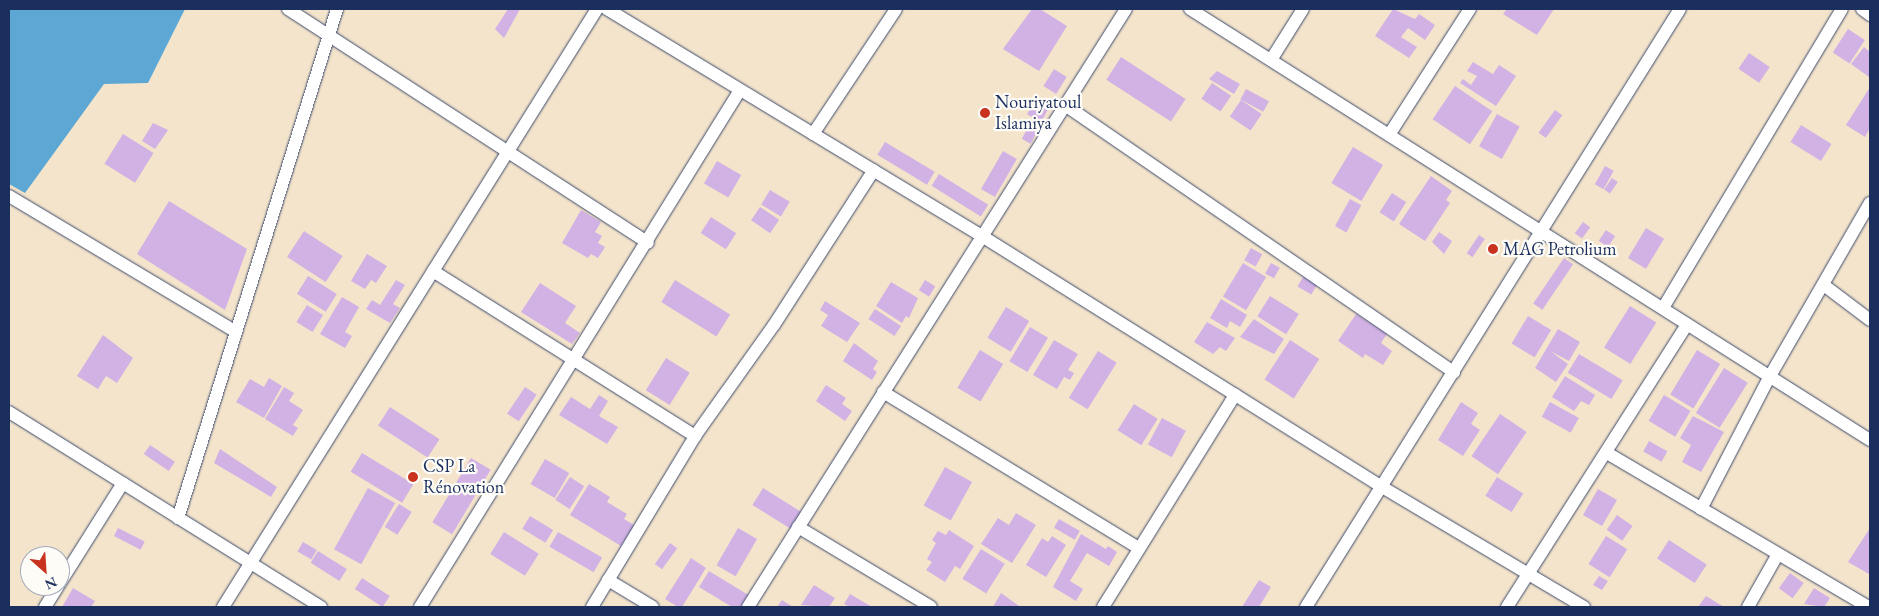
<!DOCTYPE html>
<meta charset="utf-8">
<style>
body{margin:0}
#map{position:relative;width:1879px;height:616px;overflow:hidden;background:#f4e4cb;font-family:"EB Garamond",serif}
div>[style]{position:absolute}
.water>*{inset:0;background:#5ca7d4}
.building>*{inset:0;background:#d2b2e4;transform-origin:0 0}
.roads{filter:drop-shadow(0 0 1px #3c4a6e) drop-shadow(0 0 1px #3c4a6e)}
.minor>*{height:12px;margin:-6px;padding:0 6px;transform-origin:6px;border-radius:6px;background:#fff}
.dots>*{width:14px;height:14px;translate:-50% -50%;box-sizing:border-box;border:2px solid #fdfcf7;border-radius:50%}
span{translate:-50% -50%;white-space:nowrap;text-align:center;line-height:1.15;-webkit-text-stroke:4.5px #fdfcf7;paint-order:stroke}
.poi-label{font-size:18px;color:#1b2f5e}
.left{translate:0 -50%;text-align:left}
.frame{position:absolute;inset:0;border:10px solid #1b2f5e;pointer-events:none}
.north{position:absolute;left:20px;top:546px;width:50px;height:50px;box-sizing:border-box;background:#fdfcf7;border:1px solid #a3aaba;border-radius:50%;rotate:154deg;font-size:14px;font-weight:700;line-height:20px;text-align:center;color:#1b2f5e}
.north::after{content:'';display:block;margin:auto;width:18px;height:22px;background:#c8321e;clip-path:polygon(50% 0,100% 100%,50% 72%,0 100%)}
</style>
<div id="map">
<div class="water">
<i style="clip-path:polygon(9px 9px,185px 9px,148px 83px,104px 84px,25px 193px,9px 184px)"></i>
</div>
<div class="building">
<i style="clip-path:polygon(508px 9px,520px 9px,504px 38px,495px 29px)"></i>
<i style="clip-path:polygon(1032px 9px,1040px 9px,1067px 26px,1039px 71px,1003px 49px)"></i>
<i style="clip-path:polygon(1393px 9px,1415px 19px,1419px 14px,1435px 25px,1425px 40px,1408px 28px,1401px 37px,1417px 47px,1409px 58px,1375px 36px)"></i>
<i style="clip-path:polygon(1507px 9px,1554px 9px,1537px 35px,1503px 14px)"></i>
<i style="left:1848px;top:29px;width:20px;height:28px;rotate:33deg"></i>
<i style="clip-path:polygon(1864px 47px,1870px 52px,1869px 77px,1851px 64px)"></i>
<i style="left:1749px;top:53px;width:25px;height:19px;rotate:34deg"></i>
<i style="left:1121px;top:57px;width:77px;height:27px;rotate:33deg"></i>
<i style="clip-path:polygon(1473px 62px,1493px 74px,1499px 65px,1516px 76px,1496px 106px,1460px 83px,1463px 79px,1471px 85px,1477px 76px,1467px 71px)"></i>
<i style="left:1054px;top:69px;width:15px;height:20px;rotate:32deg"></i>
<i style="clip-path:polygon(1217px 71px,1240px 84px,1234px 94px,1209px 79px)"></i>
<i style="left:1212px;top:83px;width:23px;height:19px;rotate:34deg"></i>
<i style="left:1455px;top:86px;width:45px;height:40px;rotate:34deg"></i>
<i style="clip-path:polygon(1870px 87px,1870px 128px,1865px 137px,1846px 125px)"></i>
<i style="left:1246px;top:89px;width:26px;height:12px;rotate:28deg"></i>
<i style="left:1037px;top:97px;width:16px;height:20px;rotate:30deg"></i>
<i style="left:1241px;top:100px;width:25px;height:20px;rotate:34deg"></i>
<i style="left:1555px;top:110px;width:9px;height:28px;rotate:36deg"></i>
<i style="left:1497px;top:114px;width:26px;height:37px;rotate:29deg"></i>
<i style="clip-path:polygon(153px 123px,168px 130px,155px 149px,142px 141px)"></i>
<i style="left:1030px;top:124px;width:10px;height:17px;rotate:29deg"></i>
<i style="left:1801px;top:125px;width:36px;height:20px;rotate:32deg"></i>
<i style="left:123px;top:134px;width:36px;height:35px;rotate:32deg"></i>
<i style="left:885px;top:142px;width:58px;height:15px;rotate:31deg"></i>
<i style="left:1353px;top:147px;width:35px;height:42px;rotate:31deg"></i>
<i style="left:1003px;top:151px;width:16px;height:44px;rotate:30deg"></i>
<i style="left:717px;top:161px;width:28px;height:26px;rotate:30deg"></i>
<i style="left:1605px;top:166px;width:10px;height:21px;rotate:29deg"></i>
<i style="left:939px;top:174px;width:58px;height:14px;rotate:32deg"></i>
<i style="clip-path:polygon(1431px 176px,1452px 191px,1446px 200px,1450px 203px,1425px 241px,1399px 224px)"></i>
<i style="left:1612px;top:178px;width:7px;height:14px;rotate:34deg"></i>
<i style="left:770px;top:190px;width:23px;height:17px;rotate:31deg"></i>
<i style="left:1392px;top:193px;width:17px;height:23px;rotate:33deg"></i>
<i style="left:1350px;top:199px;width:13px;height:31px;rotate:29deg"></i>
<i style="clip-path:polygon(169px 201px,247px 249px,225px 310px,137px 254px)"></i>
<i style="left:760px;top:207px;width:23px;height:16px;rotate:34deg"></i>
<i style="clip-path:polygon(581px 210px,601px 222px,595px 232px,602px 236px,598px 243px,605px 247px,598px 258px,591px 254px,588px 258px,562px 243px)"></i>
<i style="left:711px;top:217px;width:30px;height:19px;rotate:33deg"></i>
<i style="left:1583px;top:222px;width:9px;height:14px;rotate:36deg"></i>
<i style="left:1646px;top:228px;width:21px;height:35px;rotate:31deg"></i>
<i style="left:1606px;top:230px;width:11px;height:13px;rotate:34deg"></i>
<i style="left:304px;top:231px;width:46px;height:31px;rotate:33deg"></i>
<i style="clip-path:polygon(1439px 232px,1452px 241px,1444px 254px,1432px 242px)"></i>
<i style="left:1479px;top:235px;width:7px;height:22px;rotate:34deg"></i>
<i style="left:1251px;top:248px;width:13px;height:14px;rotate:29deg"></i>
<i style="clip-path:polygon(367px 254px,387px 266px,376px 283px,371px 280px,365px 289px,351px 281px)"></i>
<i style="left:1564px;top:258px;width:11px;height:55px;rotate:34deg"></i>
<i style="left:1243px;top:263px;width:27px;height:39px;rotate:31deg"></i>
<i style="left:1271px;top:263px;width:10px;height:12px;rotate:29deg"></i>
<i style="left:308px;top:276px;width:34px;height:21px;rotate:32deg"></i>
<i style="left:1303px;top:277px;width:16px;height:11px;rotate:30deg"></i>
<i style="clip-path:polygon(396px 280px,405px 285px,393px 304px,400px 308px,390px 323px,366px 309px,372px 300px,380px 305px)"></i>
<i style="left:675px;top:280px;width:65px;height:26px;rotate:32deg"></i>
<i style="left:925px;top:280px;width:12px;height:12px;rotate:31deg"></i>
<i style="clip-path:polygon(891px 282px,918px 298px,909px 318px,906px 316px,902px 323px,876px 306px)"></i>
<i style="clip-path:polygon(540px 283px,576px 306px,565px 323px,580px 333px,572px 344px,521px 312px)"></i>
<i style="left:1270px;top:296px;width:34px;height:24px;rotate:32deg"></i>
<i style="clip-path:polygon(342px 297px,359px 307px,345px 332px,352px 336px,345px 348px,320px 334px)"></i>
<i style="clip-path:polygon(1221px 299px,1247px 315px,1240px 327px,1230px 321px,1227px 328px,1210px 318px)"></i>
<i style="clip-path:polygon(825px 301px,860px 323px,847px 342px,821px 326px,828px 315px,820px 310px)"></i>
<i style="left:307px;top:305px;width:19px;height:20px;rotate:32deg"></i>
<i style="left:1630px;top:306px;width:31px;height:49px;rotate:32deg"></i>
<i style="left:1006px;top:307px;width:27px;height:36px;rotate:31deg"></i>
<i style="left:875px;top:309px;width:31px;height:12px;rotate:33deg"></i>
<i style="clip-path:polygon(1356px 314px,1387px 334px,1381px 343px,1392px 351px,1383px 365px,1365px 354px,1363px 358px,1338px 341px)"></i>
<i style="left:1528px;top:316px;width:27px;height:32px;rotate:31deg"></i>
<i style="clip-path:polygon(1254px 319px,1284px 339px,1274px 354px,1240px 337px)"></i>
<i style="clip-path:polygon(1207px 322px,1235px 338px,1226px 351px,1220px 347px,1213px 354px,1194px 342px)"></i>
<i style="left:1030px;top:327px;width:21px;height:40px;rotate:31deg"></i>
<i style="clip-path:polygon(1558px 329px,1580px 342px,1569px 361px,1550px 351px,1568px 364px,1556px 382px,1535px 368px)"></i>
<i style="clip-path:polygon(103px 335px,133px 358px,117px 383px,106px 376px,98px 389px,77px 376px)"></i>
<i style="clip-path:polygon(1054px 340px,1078px 354px,1068px 370px,1074px 373px,1070px 380px,1064px 377px,1057px 389px,1033px 375px)"></i>
<i style="left:1290px;top:340px;width:35px;height:47px;rotate:33deg"></i>
<i style="clip-path:polygon(854px 343px,878px 361px,873px 369px,877px 372px,872px 380px,843px 361px)"></i>
<i style="left:980px;top:350px;width:27px;height:44px;rotate:31deg"></i>
<i style="left:1697px;top:350px;width:27px;height:52px;rotate:31deg"></i>
<i style="left:1098px;top:351px;width:22px;height:55px;rotate:32deg"></i>
<i style="left:1579px;top:354px;width:51px;height:22px;rotate:31deg"></i>
<i style="left:666px;top:358px;width:28px;height:38px;rotate:32deg"></i>
<i style="left:1724px;top:368px;width:28px;height:53px;rotate:32deg"></i>
<i style="clip-path:polygon(1565px 376px,1595px 395px,1589px 405px,1581px 401px,1574px 411px,1552px 397px)"></i>
<i style="clip-path:polygon(269px 378px,282px 386px,264px 418px,236px 402px,250px 379px,264px 387px)"></i>
<i style="clip-path:polygon(826px 385px,846px 398px,842px 404px,852px 411px,845px 421px,816px 401px)"></i>
<i style="clip-path:polygon(284px 387px,294px 393px,289px 401px,303px 410px,293px 425px,298px 428px,293px 436px,265px 419px)"></i>
<i style="left:525px;top:387px;width:14px;height:32px;rotate:34deg"></i>
<i style="clip-path:polygon(599px 395px,608px 401px,599px 416px,618px 427px,607px 444px,559px 415px,571px 397px,590px 409px)"></i>
<i style="left:1664px;top:395px;width:31px;height:30px;rotate:31deg"></i>
<i style="clip-path:polygon(1461px 402px,1478px 413px,1471px 424px,1480px 430px,1463px 456px,1438px 440px)"></i>
<i style="left:1550px;top:402px;width:33px;height:17px;rotate:29deg"></i>
<i style="left:1134px;top:404px;width:28px;height:31px;rotate:32deg"></i>
<i style="left:390px;top:407px;width:59px;height:22px;rotate:33deg"></i>
<i style="left:1500px;top:414px;width:32px;height:51px;rotate:34deg"></i>
<i style="clip-path:polygon(1693px 416px,1724px 432px,1701px 472px,1682px 462px,1691px 445px,1680px 438px)"></i>
<i style="left:1162px;top:418px;width:27px;height:30px;rotate:28deg"></i>
<i style="left:1649px;top:441px;width:21px;height:12px;rotate:29deg"></i>
<i style="left:150px;top:445px;width:30px;height:11px;rotate:34deg"></i>
<i style="clip-path:polygon(220px 449px,277px 487px,271px 497px,214px 463px)"></i>
<i style="left:362px;top:453px;width:60px;height:22px;rotate:31deg"></i>
<i style="left:471px;top:458px;width:23px;height:75px;rotate:31deg"></i>
<i style="left:545px;top:459px;width:28px;height:29px;rotate:30deg"></i>
<i style="left:945px;top:467px;width:31px;height:44px;rotate:29deg"></i>
<i style="left:570px;top:477px;width:17px;height:27px;rotate:33deg"></i>
<i style="left:1497px;top:477px;width:31px;height:22px;rotate:32deg"></i>
<i style="clip-path:polygon(589px 484px,610px 497px,607px 502px,627px 514px,624px 519px,634px 525px,621px 546px,570px 515px)"></i>
<i style="left:368px;top:488px;width:31px;height:70px;rotate:29deg"></i>
<i style="left:763px;top:488px;width:46px;height:20px;rotate:32deg"></i>
<i style="left:1598px;top:489px;width:22px;height:30px;rotate:30deg"></i>
<i style="left:399px;top:504px;width:15px;height:27px;rotate:32deg"></i>
<i style="clip-path:polygon(1016px 513px,1036px 525px,1012px 563px,981px 544px,998px 518px,1009px 525px)"></i>
<i style="left:1617px;top:515px;width:19px;height:18px;rotate:35deg"></i>
<i style="left:530px;top:516px;width:27px;height:15px;rotate:31deg"></i>
<i style="left:1059px;top:519px;width:24px;height:10px;rotate:30deg"></i>
<i style="left:118px;top:528px;width:30px;height:9px;rotate:27deg"></i>
<i style="left:738px;top:528px;width:22px;height:43px;rotate:30deg"></i>
<i style="clip-path:polygon(1870px 528px,1870px 571px,1869px 574px,1848px 562px)"></i>
<i style="clip-path:polygon(949px 530px,974px 546px,960px 569px,955px 566px,945px 582px,926px 570px,932px 562px,927px 559px,936px 543px,932px 540px,938px 531px,946px 535px)"></i>
<i style="left:504px;top:532px;width:41px;height:26px;rotate:32deg"></i>
<i style="left:558px;top:532px;width:51px;height:17px;rotate:30deg"></i>
<i style="clip-path:polygon(1081px 534px,1106px 549px,1108px 546px,1117px 552px,1109px 566px,1087px 553px,1070px 581px,1083px 589px,1076px 601px,1053px 587px)"></i>
<i style="clip-path:polygon(1052px 536px,1066px 545px,1046px 577px,1026px 565px,1042px 538px,1048px 542px)"></i>
<i style="left:1606px;top:536px;width:25px;height:33px;rotate:32deg"></i>
<i style="left:1669px;top:540px;width:45px;height:22px;rotate:33deg"></i>
<i style="left:303px;top:542px;width:16px;height:11px;rotate:30deg"></i>
<i style="left:670px;top:543px;width:9px;height:26px;rotate:36deg"></i>
<i style="left:981px;top:549px;width:28px;height:35px;rotate:32deg"></i>
<i style="left:318px;top:551px;width:34px;height:14px;rotate:32deg"></i>
<i style="clip-path:polygon(691px 558px,706px 568px,682px 607px,678px 607px,665px 599px)"></i>
<i style="clip-path:polygon(709px 571px,750px 596px,743px 607px,732px 607px,699px 587px)"></i>
<i style="left:1790px;top:573px;width:17px;height:19px;rotate:36deg"></i>
<i style="clip-path:polygon(1599px 576px,1608px 581px,1602px 590px,1593px 585px)"></i>
<i style="left:362px;top:578px;width:33px;height:13px;rotate:33deg"></i>
<i style="clip-path:polygon(1259px 580px,1271px 587px,1259px 607px,1242px 607px)"></i>
<i style="clip-path:polygon(814px 585px,835px 598px,829px 607px,801px 605px)"></i>
<i style="clip-path:polygon(73px 588px,95px 601px,91px 607px,62px 607px)"></i>
<i style="clip-path:polygon(1814px 588px,1830px 598px,1824px 607px,1804px 604px)"></i>
<i style="clip-path:polygon(1001px 593px,1019px 606px,1018px 607px,993px 607px)"></i>
<i style="clip-path:polygon(850px 594px,872px 607px,850px 607px,844px 604px)"></i>
<i style="clip-path:polygon(1706px 596px,1724px 607px,1698px 607px)"></i>
<i style="clip-path:polygon(782px 600px,793px 607px,777px 607px)"></i>
</div>
<div class="roads">
<div class="minor">
<i style="left:288px;top:9px;width:429px;rotate:33deg"></i>
<i style="left:607px;top:9px;width:438px;rotate:31.2deg"></i>
<i style="left:982px;top:236px;width:472px;rotate:32.1deg"></i>
<i style="left:1382px;top:487px;width:235px;rotate:30.7deg"></i>
<i style="left:1190px;top:9px;width:805px;rotate:32.37deg"></i>
<i style="left:1862px;top:9px;width:10px;rotate:37deg"></i>
<i style="left:1271px;top:60px;width:60px;rotate:-57.9deg"></i>
<i style="left:1065px;top:105px;width:472px;rotate:34.5deg"></i>
<i style="left:813px;top:134px;width:150px;rotate:-56.4deg"></i>
<i style="left:1389px;top:135px;width:150px;rotate:-57.3deg"></i>
<i style="left:9px;top:196px;width:263px;rotate:30.9deg"></i>
<i style="left:433px;top:271px;width:310px;rotate:32.2deg"></i>
<i style="left:1825px;top:286px;width:56px;rotate:37.1deg"></i>
<i style="left:1663px;top:308px;width:348px;rotate:-59.1deg"></i>
<i style="left:883px;top:392px;width:300px;rotate:31.4deg"></i>
<i style="left:9px;top:412px;width:368px;rotate:32deg"></i>
<i style="left:1607px;top:453px;width:303px;rotate:30.5deg"></i>
<i style="left:1701px;top:509px;width:150px;rotate:-62.6deg"></i>
<i style="left:1770px;top:376px;width:200px;rotate:-60deg"></i>
<i style="left:178px;top:518px;width:533px;rotate:-72.65deg"></i>
<i style="left:798px;top:527px;width:155px;rotate:31deg"></i>
<i style="left:608px;top:580px;width:52px;rotate:31deg"></i>
<i style="left:60px;top:583px;width:118px;rotate:-57.8deg"></i>
<i style="left:45px;top:607px;width:25px;rotate:-58deg"></i>
<i style="left:223px;top:607px;width:705px;rotate:-57.98deg"></i>
<i style="left:420px;top:607px;width:608px;rotate:-58.24deg"></i>
<i style="left:592px;top:607px;width:200px;rotate:-58.9deg"></i>
<i style="left:695px;top:436px;width:136px;rotate:-54.6deg"></i>
<i style="left:774px;top:325px;width:184px;rotate:-57.2deg"></i>
<i style="left:748px;top:607px;width:707px;rotate:-57.7deg"></i>
<i style="left:1103px;top:607px;width:250px;rotate:-58.1deg"></i>
<i style="left:1306px;top:607px;width:705px;rotate:-57.98deg"></i>
<i style="left:1507px;top:607px;width:335px;rotate:-57.5deg"></i>
<i style="left:1748px;top:607px;width:61px;rotate:-60.5deg"></i>
</div>
</div>
<div class="dots">
<i style="left:985px;top:113px;background:#c8321e"></i>
<i style="left:1493px;top:249px;background:#c8321e"></i>
<i style="left:413px;top:477px;background:#c8321e"></i>
</div>
<div class="poi-label">
<span class="left" style="left:995px;top:113px">Nouriyatoul<br>Islamiya</span>
<span class="left" style="left:1503px;top:249px">MAG Petrolium</span>
<span class="left" style="left:423px;top:477px">CSP La<br>Rénovation</span>
</div>
<div class="frame"></div>
<div class="north">N</div>
</div>
